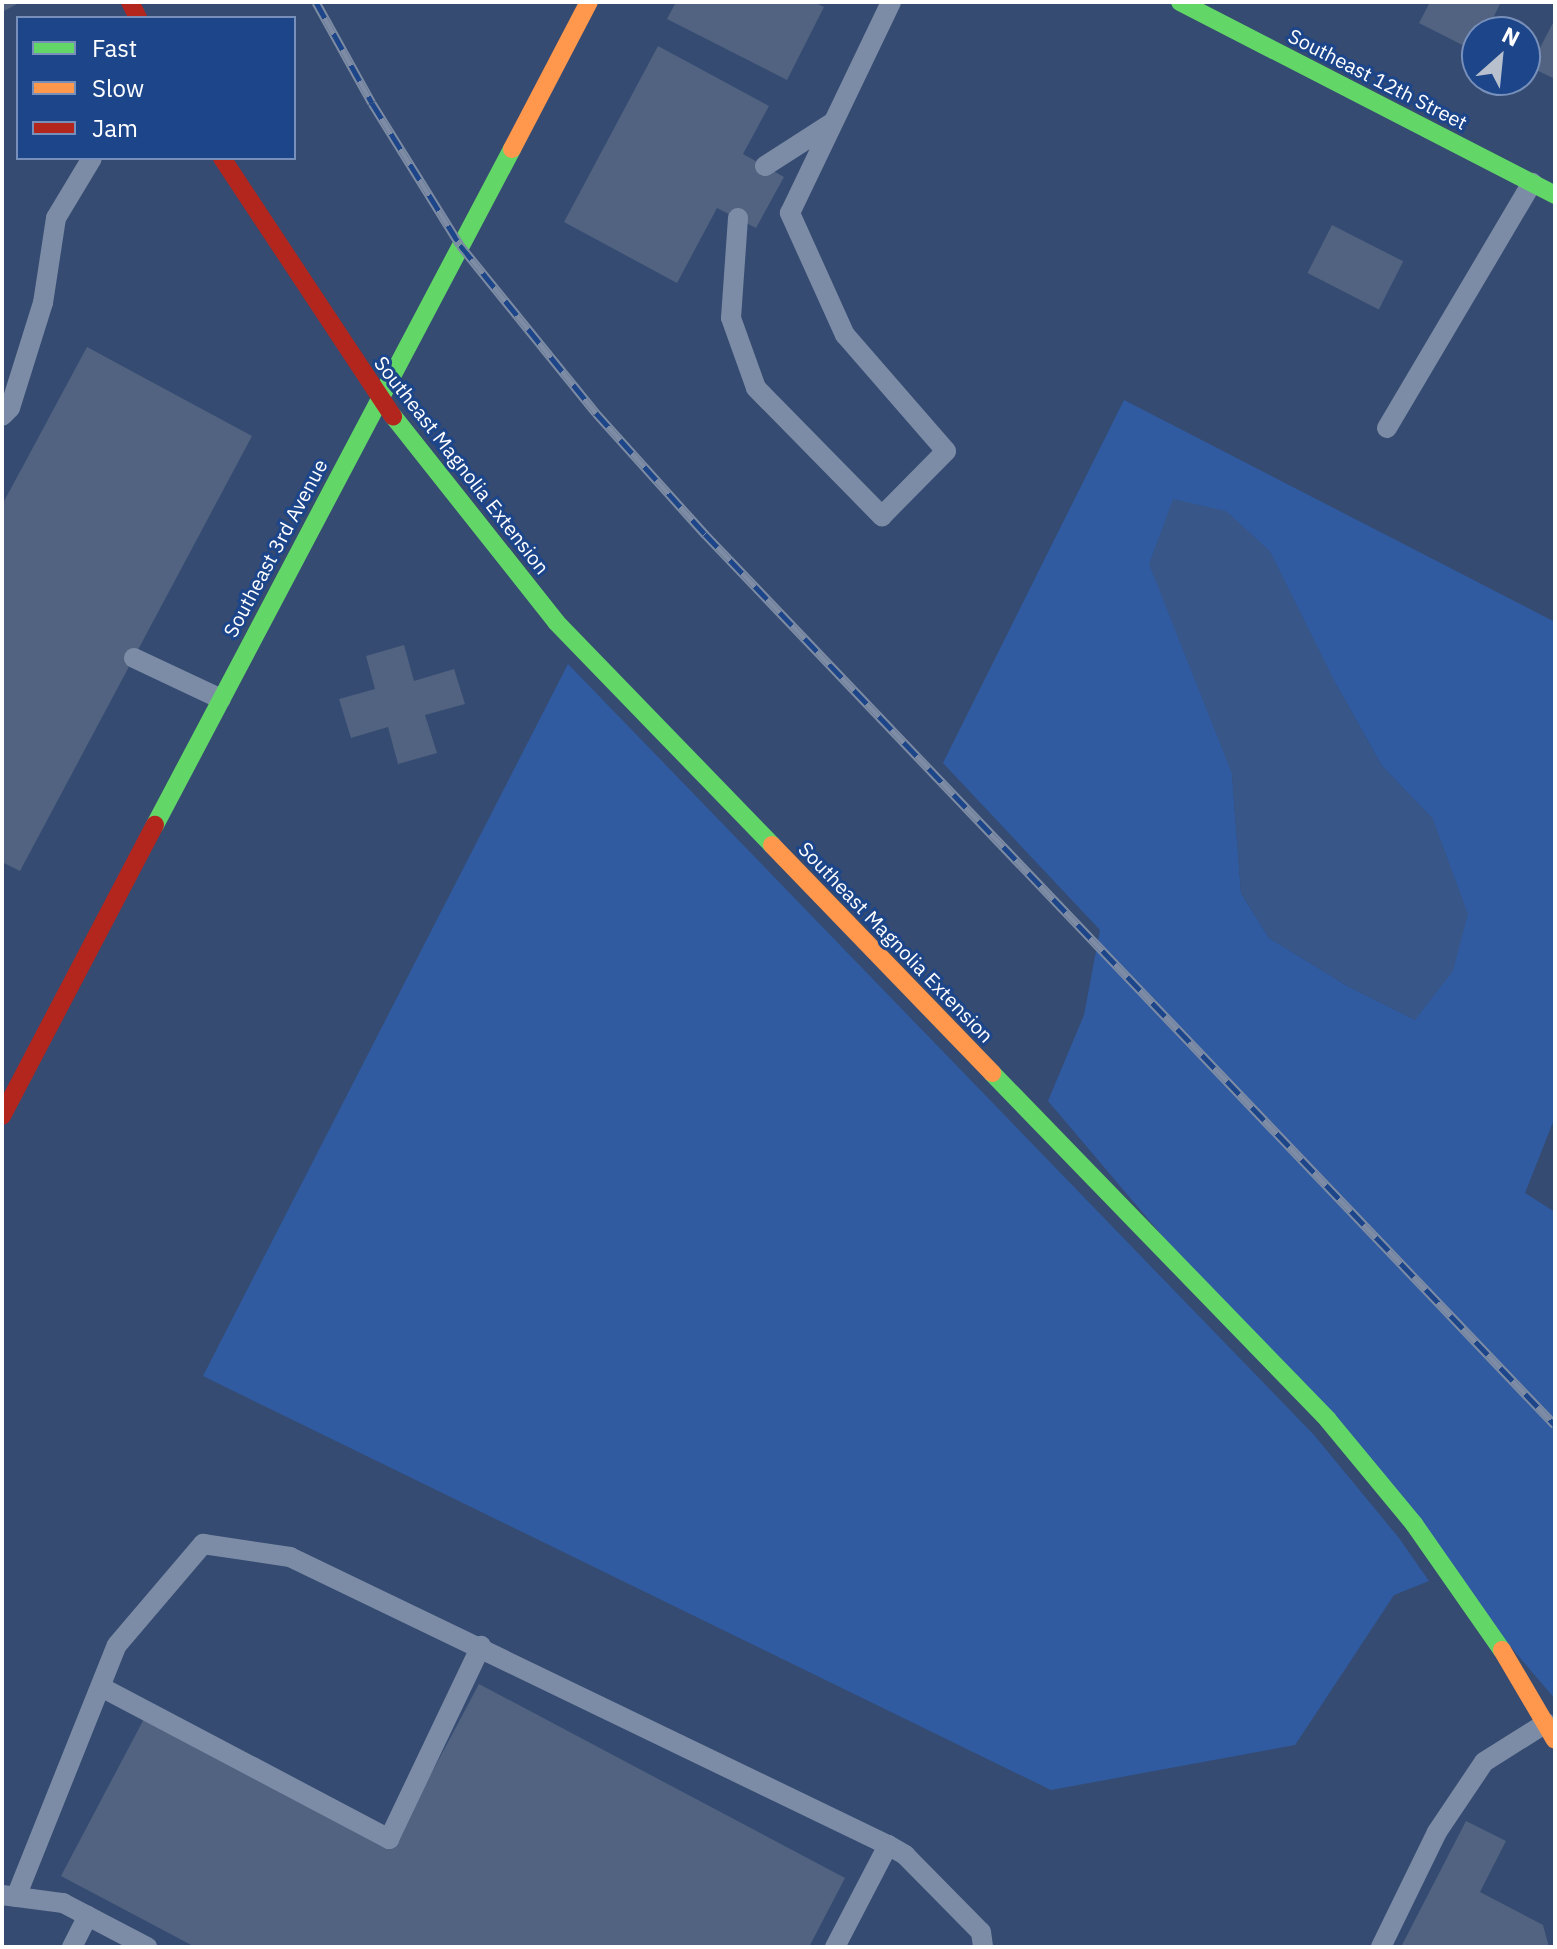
<!DOCTYPE html>
<style>
body{margin:0}
#map{position:relative;width:1557px;height:1949px;overflow:hidden;background:#354b71;font-family:"IBM Plex Sans",sans-serif}
div>[style]{position:absolute}
.green>*{inset:0;background:#305ba1}
.water>*{inset:0;background:#385688}
.building>*{inset:0;background:#516381;transform-origin:0 0}
.lane>*{height:20px;margin:-10px;padding:0 10px;transform-origin:10px;border-radius:10px;background:#7c8ca6}
.fast>*{height:18px;margin:-9px;padding:0 9px;transform-origin:9px;border-radius:9px;background:#63d668}
.slow>*{height:18px;margin:-9px;padding:0 9px;transform-origin:9px;border-radius:9px;background:#ff974d}
.jam>*{height:18px;margin:-9px;padding:0 9px;transform-origin:9px;border-radius:9px;background:#b3261e}
.rail>*{height:9px;margin-top:-4.5px;transform-origin:0;background:repeating-linear-gradient(90deg,#1c458a 0 18px,#7d8ca4 0 36px);box-sizing:border-box;border-block:2px solid #7d8ca4}
span{translate:-50% -50%;white-space:nowrap;text-align:center;line-height:1.15;-webkit-text-stroke:6px #1c458a;paint-order:stroke}
.street-label{font-size:20px;color:#fff}
.frame{position:absolute;inset:0;border:4px solid #fff;pointer-events:none}
.legend{position:absolute;left:16px;top:16px;width:280px;height:144px;box-sizing:border-box;background:#1c458a;border:2px solid #778fb9;margin:0;padding:10px 14px;list-style:none;font-size:24px;color:#fff}
.legend li{display:flex;align-items:center;gap:16px;height:40px}
.legend b{width:40px;border:2px solid #778fb9}
.north{position:absolute;left:1461px;top:16px;width:80px;height:80px;box-sizing:border-box;background:#1c458a;border:2px solid #778fb9;border-radius:50%;rotate:27deg;font-size:22px;font-weight:700;line-height:32px;text-align:center;color:#fff}
.north::after{content:'';display:block;margin:auto;width:28px;height:36px;background:#b8c0cd;clip-path:polygon(50% 0,100% 100%,50% 72%,0 100%)}
</style>
<div id="map">
<div class="green">
<i style="clip-path:polygon(evenodd,1124px 400px,1555px 622px,1555px 1117px,1525px 1193px,1555px 1212px,1555px 1699px,1048px 1101px,1084px 1015px,1100px 930px,943px 763px,1124px 400px,1336px 684px,1382px 766px,1433px 819px,1415px 1020px,1349px 987px,1269px 938px,1241px 893px,1232px 774px,1336px 684px)"></i>
<i style="clip-path:polygon(568px 664px,1314px 1435px,1399px 1538px,1429px 1581px,1394px 1595px,1295px 1745px,1051px 1790px,203px 1376px)"></i>
</div>
<div class="water">
<i style="clip-path:polygon(1173px 499px,1226px 511px,1270px 551px,1336px 684px,1382px 766px,1433px 819px,1468px 914px,1453px 971px,1415px 1020px,1349px 987px,1269px 938px,1241px 893px,1232px 774px,1149px 564px)"></i>
</div>
<div class="building">
<i style="clip-path:polygon(2px 2px,21px 2px,2px 12px)"></i>
<i style="clip-path:polygon(676px 2px,814px 2px,824px 7px,787px 80px,667px 19px)"></i>
<i style="clip-path:polygon(1430px 2px,1495px 2px,1500px 4px,1486px 32px,1477px 32px,1476px 52px,1419px 23px)"></i>
<i style="clip-path:polygon(1555px 19px,1555px 79px,1530px 67px)"></i>
<i style="clip-path:polygon(658px 46px,769px 106px,743px 154px,784px 177px,756px 228px,717px 208px,677px 283px,564px 222px)"></i>
<i style="left:1332px;top:225px;width:80px;height:54px;rotate:27deg"></i>
<i style="clip-path:polygon(87px 347px,252px 436px,20px 871px,2px 862px,2px 505px)"></i>
<i style="clip-path:polygon(404px 645px,414px 681px,454px 669px,465px 704px,425px 715px,437px 753px,398px 764px,388px 727px,351px 738px,339px 699px,375px 689px,366px 656px)"></i>
<i style="clip-path:polygon(479px 1684px,845px 1878px,809px 1947px,195px 1947px,61px 1876px,146px 1715px,393px 1845px)"></i>
<i style="clip-path:polygon(1466px 1821px,1506px 1841px,1480px 1892px,1543px 1925px,1549px 1947px,1401px 1947px)"></i>
</div>
<div class="lane">
<i style="left:765px;top:166px;width:80px;rotate:-32.7deg"></i>
<i style="left:738px;top:218px;width:100px;rotate:94deg"></i>
<i style="left:731px;top:318px;width:74px;rotate:70.3deg"></i>
<i style="left:756px;top:388px;width:180px;rotate:45.5deg"></i>
<i style="left:882px;top:516px;width:91px;rotate:-45.4deg"></i>
<i style="left:946px;top:451px;width:154px;rotate:-131deg"></i>
<i style="left:845px;top:335px;width:134px;rotate:-114.3deg"></i>
<i style="left:790px;top:213px;width:234px;rotate:-64.4deg"></i>
<i style="left:2px;top:416px;width:11px;rotate:-45deg"></i>
<i style="left:10px;top:408px;width:110px;rotate:-72.6deg"></i>
<i style="left:43px;top:303px;width:86px;rotate:-81.3deg"></i>
<i style="left:56px;top:218px;width:70px;rotate:-59deg"></i>
<i style="left:1387px;top:428px;width:285px;rotate:-59.4deg"></i>
<i style="left:134px;top:658px;width:96px;rotate:25.2deg"></i>
<i style="left:101px;top:1687px;width:326px;rotate:27.8deg"></i>
<i style="left:389px;top:1839px;width:214px;rotate:-64.5deg"></i>
<i style="left:2px;top:1895px;width:62px;rotate:7.5deg"></i>
<i style="left:63px;top:1903px;width:95px;rotate:27.6deg"></i>
<i style="left:16px;top:1897px;width:271px;rotate:-68.2deg"></i>
<i style="left:117px;top:1645px;width:133px;rotate:-49.6deg"></i>
<i style="left:203px;top:1544px;width:88px;rotate:8.5deg"></i>
<i style="left:290px;top:1557px;width:664px;rotate:25.72deg"></i>
<i style="left:888px;top:1845px;width:20px;rotate:30deg"></i>
<i style="left:905px;top:1855px;width:108px;rotate:45.4deg"></i>
<i style="left:981px;top:1932px;width:15px;rotate:82deg"></i>
<i style="left:72px;top:1947px;width:35px;rotate:-63deg"></i>
<i style="left:835px;top:1947px;width:115px;rotate:-62.5deg"></i>
<i style="left:1381px;top:1947px;width:128px;rotate:-64deg"></i>
<i style="left:1437px;top:1832px;width:84px;rotate:-56.1deg"></i>
<i style="left:1484px;top:1762px;width:73px;rotate:-32.2deg"></i>
</div>
<div class="fast">
<i style="left:1180px;top:2px;width:422px;rotate:27.2deg"></i>
<i style="left:393px;top:416px;width:263px;rotate:51.6deg"></i>
<i style="left:556px;top:622px;width:310px;rotate:45.9deg"></i>
<i style="left:155px;top:825px;width:764px;rotate:-62.16deg"></i>
<i style="left:992px;top:1073px;width:483px;rotate:45.9deg"></i>
<i style="left:1328px;top:1420px;width:135px;rotate:50.4deg"></i>
<i style="left:1414px;top:1524px;width:154px;rotate:55.1deg"></i>
</div>
<div class="slow">
<i style="left:512px;top:149px;width:166px;rotate:-62.4deg"></i>
<i style="left:772px;top:845px;width:317px;rotate:46deg"></i>
<i style="left:1502px;top:1650px;width:104px;rotate:59.5deg"></i>
</div>
<div class="jam">
<i style="left:130px;top:2px;width:18px;rotate:63deg"></i>
<i style="left:222px;top:158px;width:310px;rotate:56.5deg"></i>
<i style="left:2px;top:1116px;width:329px;rotate:-62.3deg"></i>
</div>
<div class="rail">
<i style="left:316px;top:2px;width:115px;rotate:61deg"></i>
<i style="left:372px;top:103px;width:167px;rotate:58.2deg"></i>
<i style="left:460px;top:245px;width:216px;rotate:51deg"></i>
<i style="left:596px;top:413px;width:163px;rotate:48deg"></i>
<i style="left:705px;top:534px;width:1231px;rotate:46.35deg"></i>
</div>
<div class="street-label">
<span style="left:1378px;top:79px;rotate:27deg">Southeast 12th Street</span>
<span style="left:462px;top:465px;rotate:52deg">Southeast Magnolia Extension</span>
<span style="left:275px;top:548px;rotate:-62deg">Southeast 3rd Avenue</span>
<span style="left:896px;top:942px;rotate:46deg">Southeast Magnolia Extension</span>
</div>
<div class="frame"></div>
<ul class="legend">
<li><b style="height:10px;background:#63d668"></b>Fast</li>
<li><b style="height:10px;background:#ff974d"></b>Slow</li>
<li><b style="height:10px;background:#b3261e"></b>Jam</li>
</ul>
<div class="north">N</div>
</div>
